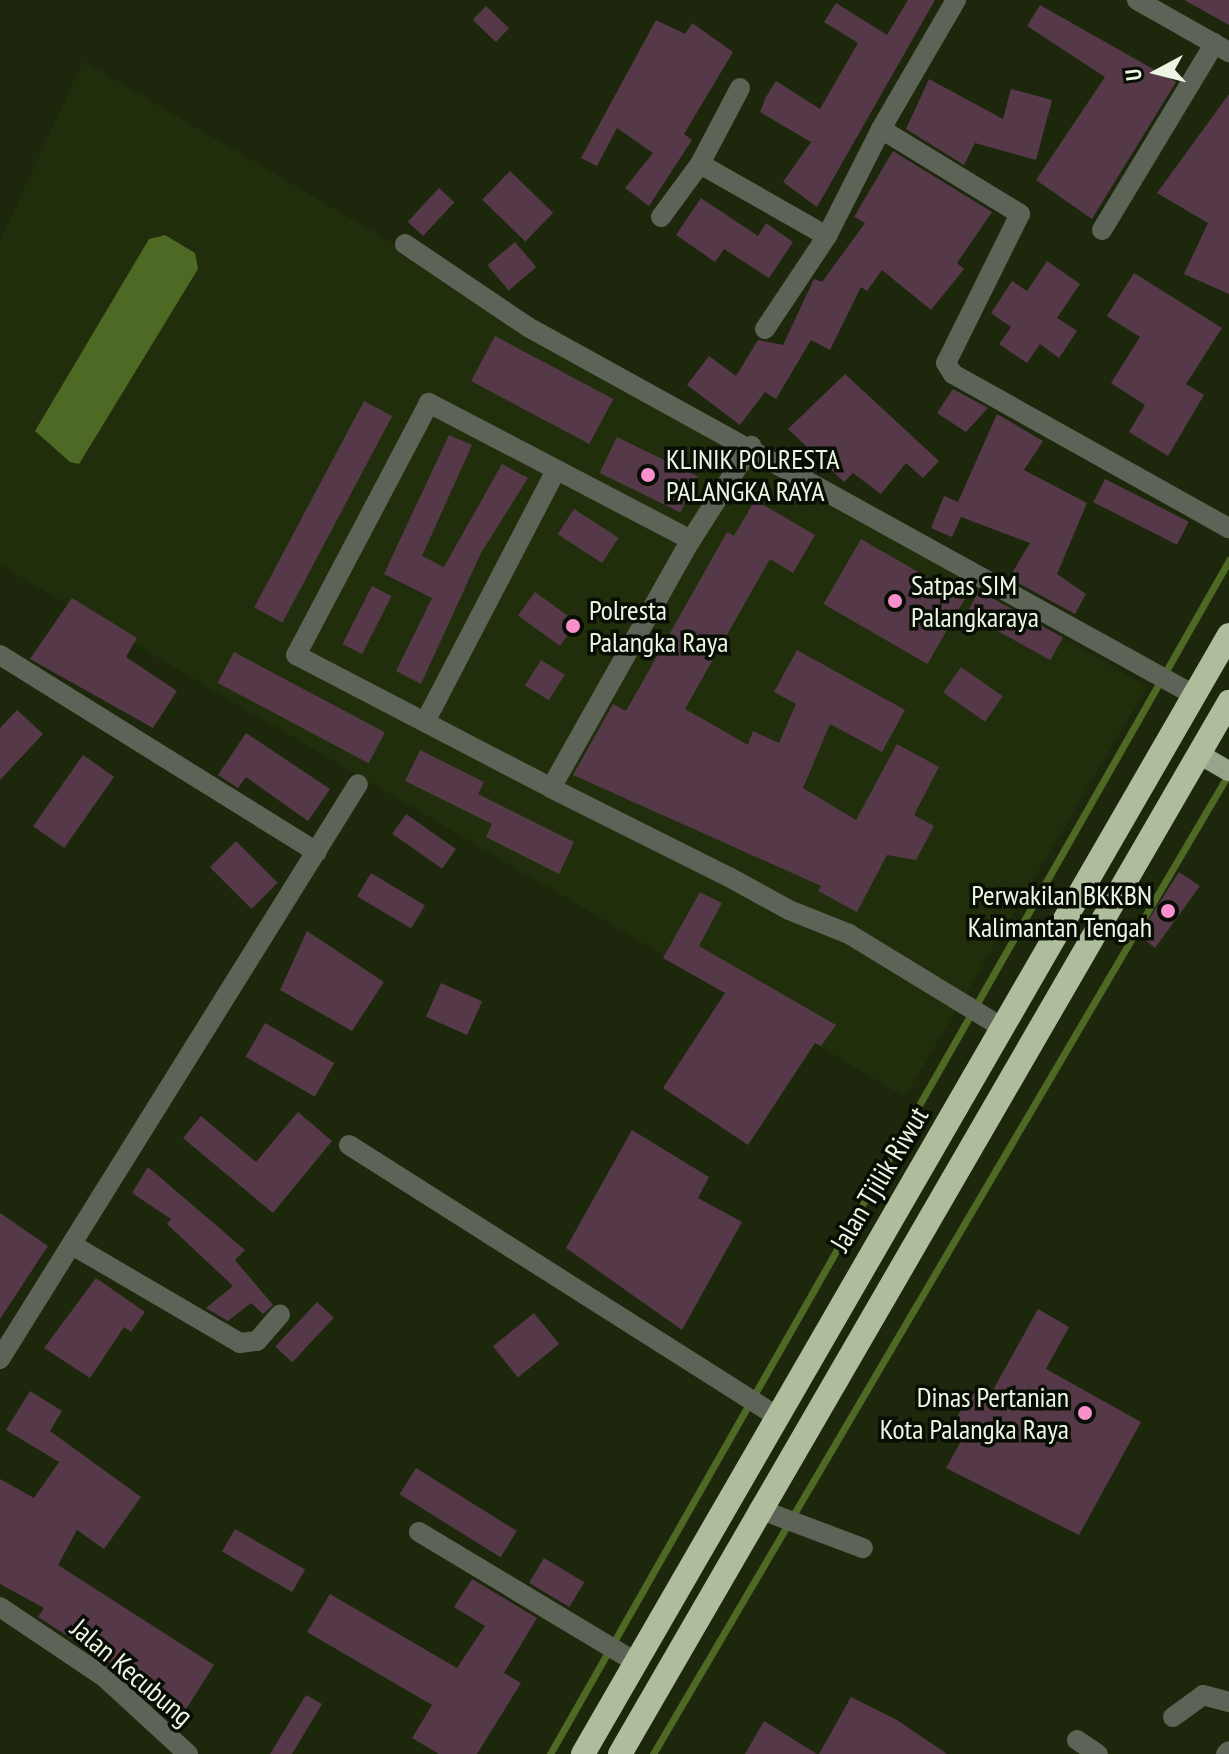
<!DOCTYPE html>
<style>
body{margin:0}
#map{position:relative;width:1229px;height:1754px;overflow:hidden;background:#1c270c;font-family:"PT Sans Narrow",sans-serif}
div>[style]{position:absolute}
.built>*{inset:0;background:#202e0b}
.water>*{inset:0;background:#4e6923}
.stream>*{height:7px;margin:-3.5px;padding:0 3.5px;transform-origin:3.5px;border-radius:3.5px;background:#4e6923}
.building>*{inset:0;background:#563949;transform-origin:0 0}
.minor>*{height:20px;margin:-10px;padding:0 10px;transform-origin:10px;border-radius:10px;background:#5d6356}
.major>*{height:20px;margin:-10px;padding:0 10px;transform-origin:10px;border-radius:10px;background:#97a489}
.highway>*{height:24px;margin:-12px;padding:0 12px;transform-origin:12px;border-radius:12px;background:#aebe9d}
.dots>*{width:22px;height:22px;translate:-50% -50%;box-sizing:border-box;border:4px solid #090e04;border-radius:50%}
span{translate:-50% -50%;white-space:nowrap;text-align:center;line-height:1.15;-webkit-text-stroke:7px #090e04;paint-order:stroke}
.poi-label{font-size:28px;color:#edf5e4}
.left{translate:0 -50%;text-align:left}
.right{translate:-100% -50%;text-align:right}
.street-label{font-size:28px;color:#edf5e4}
.north{position:absolute;left:1117px;top:32px;width:80px;height:80px;-webkit-text-stroke:6px #090e04;paint-order:stroke;rotate:263deg;font-size:22px;font-weight:700;line-height:32px;text-align:center;color:#edf5e4}
.north::after{content:'';display:block;margin:auto;width:28px;height:36px;background:#edf5e4;clip-path:polygon(50% 0,100% 100%,50% 72%,0 100%)}
</style>
<div id="map">
<div class="built">
<i style="clip-path:polygon(83px 61px,1147px 687px,905px 1097px,0 565px,0 241px)"></i>
</div>
<div class="water">
<i style="clip-path:polygon(165px 235px,195px 253px,198px 269px,79px 464px,70px 462px,35px 431px,149px 239px)"></i>
</div>
<div class="stream">
<i style="left:550px;top:1754px;width:1374px;rotate:-60.37deg"></i>
<i style="left:653px;top:1754px;width:1138px;rotate:-59.58deg"></i>
</div>
<div class="building">
<i style="clip-path:polygon(908px 0,935px 0,817px 207px,783px 182px,811px 142px,760px 112px,766px 97px,776px 81px,820px 109px,858px 43px,824px 22px,836px 3px,887px 35px)"></i>
<i style="clip-path:polygon(1184px 0,1229px 0,1229px 25px)"></i>
<i style="clip-path:polygon(1040px 5px,1176px 82px,1092px 219px,1036px 180px,1105px 77px,1027px 26px)"></i>
<i style="left:486px;top:6px;width:32px;height:19px;rotate:44deg"></i>
<i style="clip-path:polygon(656px 20px,685px 34px,692px 23px,733px 52px,684px 134px,692px 140px,649px 206px,625px 188px,653px 153px,617px 128px,597px 166px,581px 158px)"></i>
<i style="clip-path:polygon(929px 79px,1003px 119px,1011px 89px,1052px 100px,1036px 160px,975px 143px,964px 165px,906px 129px)"></i>
<i style="clip-path:polygon(1229px 94px,1229px 294px,1184px 274px,1208px 223px,1157px 193px)"></i>
<i style="clip-path:polygon(893px 151px,992px 212px,957px 263px,964px 269px,931px 310px,882px 270px,867px 291px,861px 287px,830px 350px,811px 340px,776px 399px,765px 392px,740px 425px,687px 385px,709px 356px,736px 376px,758px 340px,783px 345px,814px 279px,822px 282px,865px 223px,854px 217px)"></i>
<i style="left:510px;top:171px;width:60px;height:40px;rotate:44deg"></i>
<i style="left:439px;top:188px;width:21px;height:46px;rotate:43deg"></i>
<i style="clip-path:polygon(701px 198px,758px 236px,766px 223px,793px 242px,769px 278px,724px 249px,715px 262px,676px 235px)"></i>
<i style="left:515px;top:242px;width:33px;height:36px;rotate:50deg"></i>
<i style="clip-path:polygon(1047px 261px,1080px 284px,1057px 318px,1077px 331px,1059px 358px,1040px 344px,1027px 363px,999px 344px,1011px 327px,991px 313px,1012px 281px,1027px 291px)"></i>
<i style="clip-path:polygon(1134px 273px,1222px 328px,1186px 384px,1204px 395px,1168px 456px,1129px 432px,1145px 405px,1111px 383px,1140px 337px,1107px 316px)"></i>
<i style="left:495px;top:336px;width:134px;height:51px;rotate:28deg"></i>
<i style="clip-path:polygon(845px 374px,939px 461px,923px 478px,906px 463px,881px 494px,853px 473px,844px 482px,788px 429px)"></i>
<i style="clip-path:polygon(953px 389px,988px 408px,966px 432px,937px 413px)"></i>
<i style="left:364px;top:401px;width:32px;height:234px;rotate:28deg"></i>
<i style="clip-path:polygon(997px 414px,1043px 441px,1024px 470px,1087px 503px,1057px 574px,1086px 594px,1075px 614px,1009px 578px,1030px 543px,961px 517px,952px 537px,931px 528px,944px 496px,958px 502px)"></i>
<i style="clip-path:polygon(449px 435px,472px 445px,422px 556px,444px 567px,502px 464px,528px 478px,481px 553px,421px 684px,396px 671px,432px 598px,384px 574px)"></i>
<i style="left:617px;top:437px;width:90px;height:40px;rotate:26deg"></i>
<i style="left:1105px;top:479px;width:94px;height:26px;rotate:27deg"></i>
<i style="clip-path:polygon(755px 500px,815px 535px,793px 573px,770px 559px,685px 709px,748px 745px,753px 731px,779px 743px,796px 704px,774px 692px,797px 650px,905px 710px,882px 752px,830px 724px,803px 788px,856px 820px,897px 744px,939px 767px,914px 815px,934px 826px,916px 860px,887px 855px,857px 912px,818px 891px,821px 886px,573px 775px,613px 704px,626px 711px,727px 532px,734px 536px)"></i>
<i style="left:574px;top:509px;width:53px;height:30px;rotate:33deg"></i>
<i style="left:861px;top:539px;width:120px;height:75px;rotate:30deg"></i>
<i style="left:372px;top:586px;width:22px;height:65px;rotate:27deg"></i>
<i style="left:979px;top:591px;width:96px;height:26px;rotate:29deg"></i>
<i style="left:535px;top:592px;width:52px;height:29px;rotate:36deg"></i>
<i style="clip-path:polygon(72px 598px,137px 638px,126px 657px,177px 691px,153px 728px,30px 659px)"></i>
<i style="left:234px;top:652px;width:171px;height:35px;rotate:28deg"></i>
<i style="left:541px;top:660px;width:28px;height:30px;rotate:32deg"></i>
<i style="left:961px;top:667px;width:51px;height:31px;rotate:35deg"></i>
<i style="clip-path:polygon(17px 710px,43px 734px,0 780px,0 728px)"></i>
<i style="clip-path:polygon(246px 733px,330px 789px,308px 821px,246px 777px,238px 788px,218px 775px)"></i>
<i style="clip-path:polygon(420px 750px,484px 782px,478px 794px,574px 842px,559px 874px,486px 837px,492px 824px,405px 781px)"></i>
<i style="left:83px;top:755px;width:38px;height:87px;rotate:35deg"></i>
<i style="left:406px;top:814px;width:61px;height:24px;rotate:35deg"></i>
<i style="left:236px;top:841px;width:59px;height:37px;rotate:45deg"></i>
<i style="clip-path:polygon(1179px 872px,1200px 886px,1155px 948px,1139px 935px)"></i>
<i style="left:371px;top:873px;width:63px;height:27px;rotate:31deg"></i>
<i style="clip-path:polygon(700px 892px,722px 903px,699px 946px,836px 1025px,821px 1046px,815px 1043px,748px 1145px,663px 1088px,725px 993px,663px 958px)"></i>
<i style="clip-path:polygon(307px 931px,384px 982px,352px 1031px,280px 990px)"></i>
<i style="left:441px;top:983px;width:45px;height:37px;rotate:24deg"></i>
<i style="left:265px;top:1023px;width:80px;height:39px;rotate:30deg"></i>
<i style="clip-path:polygon(298px 1112px,332px 1141px,273px 1213px,183px 1138px,201px 1116px,256px 1162px)"></i>
<i style="clip-path:polygon(632px 1130px,709px 1177px,698px 1198px,742px 1222px,682px 1330px,566px 1248px)"></i>
<i style="clip-path:polygon(148px 1167px,245px 1250px,235px 1260px,273px 1305px,263px 1314px,251px 1303px,228px 1321px,206px 1308px,233px 1286px,167px 1224px,171px 1219px,132px 1193px)"></i>
<i style="clip-path:polygon(0 1213px,48px 1246px,0 1319px)"></i>
<i style="clip-path:polygon(96px 1278px,145px 1312px,131px 1332px,124px 1327px,90px 1378px,44px 1348px)"></i>
<i style="left:317px;top:1302px;width:23px;height:61px;rotate:43deg"></i>
<i style="clip-path:polygon(1038px 1309px,1069px 1327px,1046px 1369px,1141px 1422px,1079px 1535px,946px 1468px,965px 1434px,952px 1426px,971px 1392px,987px 1401px)"></i>
<i style="left:534px;top:1313px;width:40px;height:53px;rotate:51deg"></i>
<i style="clip-path:polygon(30px 1391px,62px 1411px,50px 1431px,141px 1497px,104px 1549px,77px 1530px,58px 1565px,214px 1665px,185px 1711px,38px 1617px,44px 1608px,0 1584px,0 1479px,34px 1498px,59px 1462px,6px 1430px)"></i>
<i style="left:416px;top:1468px;width:119px;height:31px;rotate:32deg"></i>
<i style="left:235px;top:1529px;width:81px;height:26px;rotate:30deg"></i>
<i style="left:544px;top:1558px;width:47px;height:29px;rotate:31deg"></i>
<i style="clip-path:polygon(472px 1579px,537px 1618px,504px 1673px,521px 1683px,477px 1754px,439px 1754px,412px 1738px,432px 1705px,307px 1632px,330px 1594px,457px 1668px,485px 1626px,454px 1607px)"></i>
<i style="clip-path:polygon(306px 1695px,322px 1704px,292px 1754px,270px 1754px)"></i>
<i style="clip-path:polygon(851px 1697px,897px 1720px,947px 1754px,819px 1754px)"></i>
<i style="clip-path:polygon(764px 1721px,817px 1754px,745px 1754px)"></i>
</div>
<div class="minor">
<i style="left:956px;top:0;width:149px;rotate:120.2deg"></i>
<i style="left:881px;top:129px;width:163px;rotate:31.4deg"></i>
<i style="left:1020px;top:214px;width:166px;rotate:116.4deg"></i>
<i style="left:946px;top:363px;width:13px;rotate:58deg"></i>
<i style="left:953px;top:374px;width:316px;rotate:29.2deg"></i>
<i style="left:1137px;top:0;width:106px;rotate:29.5deg"></i>
<i style="left:740px;top:88px;width:86px;rotate:117.8deg"></i>
<i style="left:700px;top:164px;width:146px;rotate:29.6deg"></i>
<i style="left:661px;top:217px;width:66px;rotate:-53.7deg"></i>
<i style="left:1102px;top:230px;width:218px;rotate:-58.9deg"></i>
<i style="left:405px;top:244px;width:148px;rotate:34deg"></i>
<i style="left:528px;top:327px;width:763px;rotate:28.92deg"></i>
<i style="left:765px;top:329px;width:112px;rotate:-56.3deg"></i>
<i style="left:827px;top:236px;width:120px;rotate:-63.2deg"></i>
<i style="left:691px;top:540px;width:112px;rotate:-57.4deg"></i>
<i style="left:0;top:655px;width:373px;rotate:31.9deg"></i>
<i style="left:425px;top:722px;width:284px;rotate:-62.5deg"></i>
<i style="left:551px;top:788px;width:285px;rotate:-60.6deg"></i>
<i style="left:691px;top:540px;width:296px;rotate:-152.4deg"></i>
<i style="left:429px;top:403px;width:285px;rotate:117.8deg"></i>
<i style="left:296px;top:655px;width:288px;rotate:27.5deg"></i>
<i style="left:551px;top:788px;width:199px;rotate:26.6deg"></i>
<i style="left:729px;top:877px;width:68px;rotate:28.8deg"></i>
<i style="left:789px;top:910px;width:65px;rotate:21.8deg"></i>
<i style="left:849px;top:934px;width:180px;rotate:31.4deg"></i>
<i style="left:349px;top:1145px;width:504px;rotate:32.37deg"></i>
<i style="left:74px;top:1246px;width:192px;rotate:30.3deg"></i>
<i style="left:240px;top:1343px;width:17px;rotate:-7deg"></i>
<i style="left:257px;top:1341px;width:35px;rotate:-49deg"></i>
<i style="left:0;top:1359px;width:677px;rotate:-58.09deg"></i>
<i style="left:759px;top:1509px;width:111px;rotate:20.6deg"></i>
<i style="left:419px;top:1532px;width:252px;rotate:31deg"></i>
<i style="left:0;top:1607px;width:125px;rotate:33.9deg"></i>
<i style="left:104px;top:1677px;width:114px;rotate:42.5deg"></i>
<i style="left:1173px;top:1717px;width:37px;rotate:-36deg"></i>
<i style="left:1203px;top:1695px;width:27px;rotate:15deg"></i>
<i style="left:1077px;top:1740px;width:25px;rotate:34deg"></i>
<i style="left:1226px;top:1754px;width:4px;rotate:-45deg"></i>
</div>
<div class="major">
<i style="left:1199px;top:754px;width:34px;rotate:30deg"></i>
</div>
<div class="highway">
<i style="left:583px;top:1754px;width:1292px;rotate:-60deg"></i>
<i style="left:620px;top:1754px;width:1216px;rotate:-59.93deg"></i>
</div>
<div class="dots">
<i style="left:648px;top:475px;background:#f790cd"></i>
<i style="left:895px;top:601px;background:#f790cd"></i>
<i style="left:573px;top:626px;background:#f790cd"></i>
<i style="left:1168px;top:911px;background:#f790cd"></i>
<i style="left:1085px;top:1413px;background:#f790cd"></i>
</div>
<div class="poi-label">
<span class="left" style="left:666px;top:475px">KLINIK POLRESTA<br>PALANGKA RAYA</span>
<span class="left" style="left:911px;top:601px">Satpas SIM<br>Palangkaraya</span>
<span class="left" style="left:589px;top:626px">Polresta<br>Palangka Raya</span>
<span class="right" style="left:1152px;top:911px">Perwakilan BKKBN<br>Kalimantan Tengah</span>
<span class="right" style="left:1069px;top:1413px">Dinas Pertanian<br>Kota Palangka Raya</span>
</div>
<div class="street-label">
<span style="left:879px;top:1179px;rotate:-59deg">Jalan Tjilik Riwut</span>
<span style="left:132px;top:1672px;rotate:40deg">Jalan Kecubung</span>
</div>
<div class="north">U</div>
</div>
